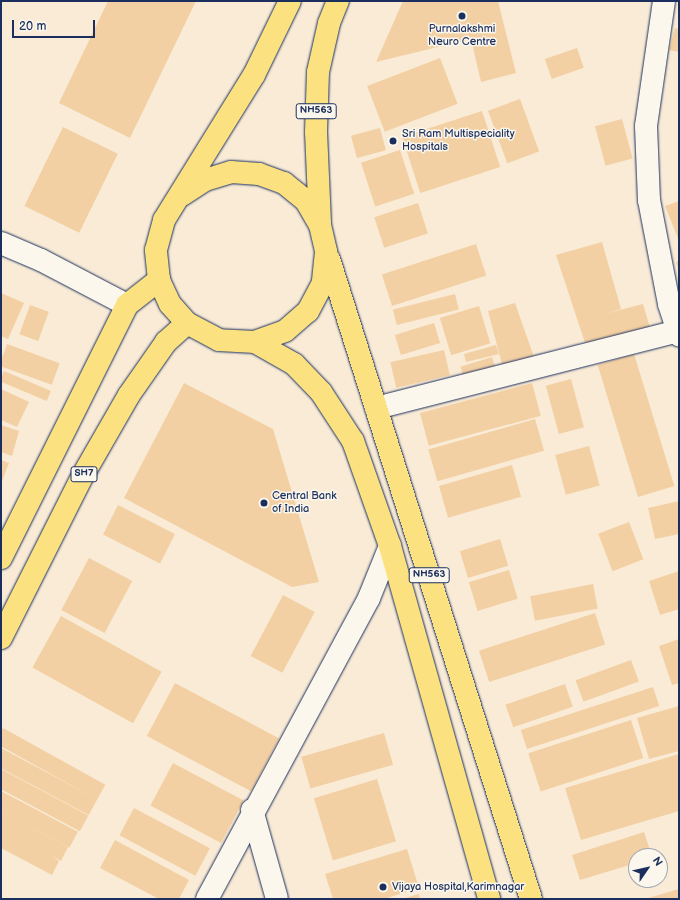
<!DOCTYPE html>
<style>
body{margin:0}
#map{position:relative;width:680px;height:900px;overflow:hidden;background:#f9ebd6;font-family:"Balsamiq Sans",sans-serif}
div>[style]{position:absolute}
.building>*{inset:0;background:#f3d0a3;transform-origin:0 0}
.roads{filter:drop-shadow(0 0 1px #1b2f5e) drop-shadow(0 0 1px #1b2f5e)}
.minor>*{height:22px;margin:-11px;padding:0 11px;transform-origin:11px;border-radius:11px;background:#fbf7ec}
.major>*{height:22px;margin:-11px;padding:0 11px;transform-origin:11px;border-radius:11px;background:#fbe180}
.highway>*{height:22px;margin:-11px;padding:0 11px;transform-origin:11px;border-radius:11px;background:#fbe180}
.dots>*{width:11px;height:11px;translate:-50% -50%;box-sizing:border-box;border:2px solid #fbf7ec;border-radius:50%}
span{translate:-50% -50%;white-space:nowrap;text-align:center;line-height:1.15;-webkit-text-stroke:3px #fbf7ec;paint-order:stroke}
.shield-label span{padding:1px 3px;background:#fbf7ec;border:1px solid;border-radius:3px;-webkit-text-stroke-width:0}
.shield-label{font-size:10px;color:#1b2f5e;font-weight:700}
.poi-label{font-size:11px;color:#1b2f5e}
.left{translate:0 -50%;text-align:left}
.frame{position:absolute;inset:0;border:2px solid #1b2f5e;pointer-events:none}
.north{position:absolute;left:628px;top:848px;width:40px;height:40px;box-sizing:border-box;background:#fbf7ec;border:1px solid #a1a7b3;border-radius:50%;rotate:56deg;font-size:11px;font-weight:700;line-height:16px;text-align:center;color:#1b2f5e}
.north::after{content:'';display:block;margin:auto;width:14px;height:18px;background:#1b2f5e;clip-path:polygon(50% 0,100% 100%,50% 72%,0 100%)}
.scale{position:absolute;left:12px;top:20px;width:83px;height:18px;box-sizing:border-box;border:2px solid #1b2f5e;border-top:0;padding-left:5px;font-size:12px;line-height:14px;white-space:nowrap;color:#1b2f5e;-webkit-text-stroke:3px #fbf7ec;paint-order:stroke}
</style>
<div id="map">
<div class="building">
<i style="clip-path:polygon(108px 1px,196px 1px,130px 138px,59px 103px)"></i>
<i style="clip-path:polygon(403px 1px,498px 1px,516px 73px,481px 82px,471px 39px,376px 62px)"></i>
<i style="clip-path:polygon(675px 28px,679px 29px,679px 52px,669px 50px)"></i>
<i style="left:577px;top:48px;width:21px;height:34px;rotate:71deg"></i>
<i style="left:440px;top:58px;width:49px;height:78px;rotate:69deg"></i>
<i style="left:520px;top:99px;width:56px;height:34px;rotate:70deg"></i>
<i style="left:482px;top:111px;width:59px;height:84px;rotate:72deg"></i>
<i style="left:622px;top:119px;width:41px;height:28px;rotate:75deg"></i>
<i style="left:63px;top:127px;width:61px;height:88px;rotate:26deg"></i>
<i style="left:380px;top:128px;width:23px;height:30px;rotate:75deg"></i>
<i style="left:400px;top:150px;width:46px;height:41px;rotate:72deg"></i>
<i style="clip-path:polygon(679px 201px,679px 241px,665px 206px)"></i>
<i style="left:418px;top:203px;width:32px;height:46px;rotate:72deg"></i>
<i style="clip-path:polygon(602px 242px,621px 309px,604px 314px,643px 304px,650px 328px,586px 346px,556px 255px)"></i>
<i style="left:476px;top:244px;width:33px;height:99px;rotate:72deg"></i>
<i style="clip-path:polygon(679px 261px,679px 272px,676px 262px)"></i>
<i style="clip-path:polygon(1px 293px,24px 303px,8px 339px,1px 336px)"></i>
<i style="left:455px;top:294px;width:16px;height:64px;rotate:76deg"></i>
<i style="clip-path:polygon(515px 303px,535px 360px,503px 368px,488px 311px)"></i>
<i style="left:30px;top:305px;width:20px;height:31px;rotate:20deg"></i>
<i style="left:479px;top:306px;width:39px;height:41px;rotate:73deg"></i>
<i style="left:434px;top:323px;width:21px;height:41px;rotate:73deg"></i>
<i style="left:7px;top:344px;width:56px;height:23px;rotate:20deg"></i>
<i style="clip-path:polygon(496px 345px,499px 354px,466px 362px,464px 354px)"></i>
<i style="left:444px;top:350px;width:26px;height:55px;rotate:77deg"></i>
<i style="left:634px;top:354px;width:138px;height:38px;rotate:73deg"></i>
<i style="left:492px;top:357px;width:17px;height:33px;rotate:73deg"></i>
<i style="left:4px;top:371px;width:51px;height:11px;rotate:23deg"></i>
<i style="left:571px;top:379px;width:50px;height:26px;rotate:75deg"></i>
<i style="clip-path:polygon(184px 383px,273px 429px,319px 582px,292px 587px,124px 498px)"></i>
<i style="left:532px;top:383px;width:34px;height:116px;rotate:75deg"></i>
<i style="clip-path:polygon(1px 389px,29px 402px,17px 427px,1px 420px)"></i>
<i style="left:535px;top:419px;width:33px;height:111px;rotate:74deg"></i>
<i style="clip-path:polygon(1px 425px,19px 431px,12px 456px,1px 452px)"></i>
<i style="left:589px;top:446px;width:41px;height:35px;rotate:75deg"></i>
<i style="clip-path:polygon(1px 460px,9px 463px,1px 484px)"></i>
<i style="left:512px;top:465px;width:33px;height:76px;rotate:74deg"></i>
<i style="clip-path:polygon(679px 501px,679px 534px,655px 539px,648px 508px)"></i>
<i style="left:118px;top:505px;width:64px;height:33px;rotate:27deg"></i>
<i style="left:629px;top:522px;width:40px;height:33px;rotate:69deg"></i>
<i style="left:500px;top:539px;width:28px;height:42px;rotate:73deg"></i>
<i style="left:89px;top:558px;width:49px;height:59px;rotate:28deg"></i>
<i style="left:509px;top:570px;width:30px;height:42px;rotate:73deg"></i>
<i style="clip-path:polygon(679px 571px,679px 609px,660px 615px,649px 581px)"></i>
<i style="left:593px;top:584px;width:25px;height:64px;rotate:79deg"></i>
<i style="left:283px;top:595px;width:36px;height:69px;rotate:28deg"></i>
<i style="left:595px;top:613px;width:33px;height:122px;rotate:72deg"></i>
<i style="left:61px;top:616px;width:115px;height:59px;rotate:29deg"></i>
<i style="clip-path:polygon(679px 639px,679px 683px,672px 685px,659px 646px)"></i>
<i style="left:631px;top:660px;width:23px;height:59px;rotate:70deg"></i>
<i style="left:175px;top:683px;width:118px;height:60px;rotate:28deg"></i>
<i style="left:565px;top:684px;width:24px;height:63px;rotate:71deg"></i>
<i style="left:653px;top:687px;width:20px;height:139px;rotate:72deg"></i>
<i style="clip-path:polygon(679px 706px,679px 751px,649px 759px,637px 718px)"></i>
<i style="left:631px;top:720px;width:40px;height:108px;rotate:72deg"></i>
<i style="left:3px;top:728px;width:117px;height:17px;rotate:29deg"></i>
<i style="left:384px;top:733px;width:33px;height:86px;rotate:74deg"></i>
<i style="left:1px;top:748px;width:109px;height:18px;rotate:28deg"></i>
<i style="clip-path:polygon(679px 754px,679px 811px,581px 840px,565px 788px)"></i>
<i style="left:173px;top:763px;width:80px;height:48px;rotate:28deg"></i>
<i style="left:1px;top:769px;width:99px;height:18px;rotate:28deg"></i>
<i style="left:377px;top:779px;width:65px;height:66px;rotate:73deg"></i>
<i style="left:1px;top:791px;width:87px;height:18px;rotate:28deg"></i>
<i style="left:134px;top:808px;width:86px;height:31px;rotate:28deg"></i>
<i style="clip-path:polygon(1px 811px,68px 847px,61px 861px,52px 856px,59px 861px,52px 875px,1px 848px)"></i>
<i style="clip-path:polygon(644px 832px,652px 856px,636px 856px,636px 863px,580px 880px,572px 855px)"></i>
<i style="clip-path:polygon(115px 840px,189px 880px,179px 899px,159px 899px,100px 868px)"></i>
<i style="clip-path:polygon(407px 849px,419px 888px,384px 899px,333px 899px,325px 874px)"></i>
<i style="clip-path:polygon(679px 889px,679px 899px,645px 899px)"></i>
<i style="clip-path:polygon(419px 894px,420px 899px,402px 899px)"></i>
</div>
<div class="roads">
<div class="minor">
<i style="left:664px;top:1px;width:126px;rotate:98.2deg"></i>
<i style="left:646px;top:126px;width:74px;rotate:87.7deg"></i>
<i style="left:649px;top:200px;width:106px;rotate:79.1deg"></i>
<i style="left:669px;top:304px;width:33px;rotate:72deg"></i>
<i style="left:1px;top:243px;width:43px;rotate:23deg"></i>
<i style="left:41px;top:260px;width:97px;rotate:27.6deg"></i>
<i style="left:376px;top:408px;width:312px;rotate:-14.3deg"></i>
<i style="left:252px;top:810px;width:92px;rotate:74.3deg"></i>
<i style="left:207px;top:899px;width:342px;rotate:-61.7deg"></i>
<i style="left:369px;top:598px;width:56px;rotate:-68deg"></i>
</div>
<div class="major">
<i style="left:1px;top:558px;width:283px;rotate:-63.5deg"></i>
<i style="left:127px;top:305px;width:41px;rotate:-38deg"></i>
<i style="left:1px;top:638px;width:182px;rotate:-63.3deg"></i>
<i style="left:83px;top:475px;width:92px;rotate:-60.1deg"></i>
<i style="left:129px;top:395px;width:65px;rotate:-55.1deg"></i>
<i style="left:166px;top:342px;width:28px;rotate:-42deg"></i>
</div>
<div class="highway">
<i style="left:182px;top:195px;width:27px;rotate:-33deg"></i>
<i style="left:205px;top:180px;width:27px;rotate:-17deg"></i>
<i style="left:231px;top:172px;width:28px;rotate:4deg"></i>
<i style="left:259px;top:174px;width:27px;rotate:20deg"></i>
<i style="left:284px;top:183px;width:28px;rotate:39deg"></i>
<i style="left:306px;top:201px;width:28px;rotate:60deg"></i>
<i style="left:320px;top:225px;width:28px;rotate:77deg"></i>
<i style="left:326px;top:252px;width:31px;rotate:96deg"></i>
<i style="left:323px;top:283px;width:32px;rotate:118deg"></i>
<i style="left:308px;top:311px;width:30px;rotate:139deg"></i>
<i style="left:285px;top:331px;width:32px;rotate:160deg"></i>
<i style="left:255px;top:342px;width:36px;rotate:-177deg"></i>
<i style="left:219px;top:340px;width:36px;rotate:-152deg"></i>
<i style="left:187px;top:323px;width:25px;rotate:-132deg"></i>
<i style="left:170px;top:304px;width:26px;rotate:-115deg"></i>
<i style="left:159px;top:280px;width:30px;rotate:-96deg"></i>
<i style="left:156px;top:250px;width:31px;rotate:-75deg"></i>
<i style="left:164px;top:220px;width:171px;rotate:-58.2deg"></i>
<i style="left:254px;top:75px;width:82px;rotate:-64.1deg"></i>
<i style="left:320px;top:223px;width:91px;rotate:-92.5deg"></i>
<i style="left:316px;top:132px;width:60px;rotate:-88.1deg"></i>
<i style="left:318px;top:72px;width:50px;rotate:-77.3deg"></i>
<i style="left:329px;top:23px;width:24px;rotate:-68deg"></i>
<i style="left:329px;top:259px;width:671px;rotate:72.48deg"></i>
<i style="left:255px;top:342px;width:45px;rotate:29.4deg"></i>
<i style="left:294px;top:364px;width:39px;rotate:46deg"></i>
<i style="left:321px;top:392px;width:59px;rotate:56.9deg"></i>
<i style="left:353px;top:441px;width:111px;rotate:70.6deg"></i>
<i style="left:390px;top:546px;width:367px;rotate:74.3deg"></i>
</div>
</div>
<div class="dots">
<i style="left:462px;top:16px;background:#1b2f5e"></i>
<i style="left:393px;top:141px;background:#1b2f5e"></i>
<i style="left:264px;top:503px;background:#1b2f5e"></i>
<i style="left:383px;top:887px;background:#1b2f5e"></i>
</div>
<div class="shield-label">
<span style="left:316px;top:111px">NH563</span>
<span style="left:84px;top:474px">SH7</span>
<span style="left:429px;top:575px">NH563</span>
</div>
<div class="poi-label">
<span style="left:462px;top:36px">Purnalakshmi<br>Neuro Centre</span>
<span class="left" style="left:402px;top:141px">Sri Ram Multispeciality<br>Hospitals</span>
<span class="left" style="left:272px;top:503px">Central Bank<br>of India</span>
<span class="left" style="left:392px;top:887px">Vijaya Hospital,Karimnagar</span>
</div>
<div class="frame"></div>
<div class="north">N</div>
<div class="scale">20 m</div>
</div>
